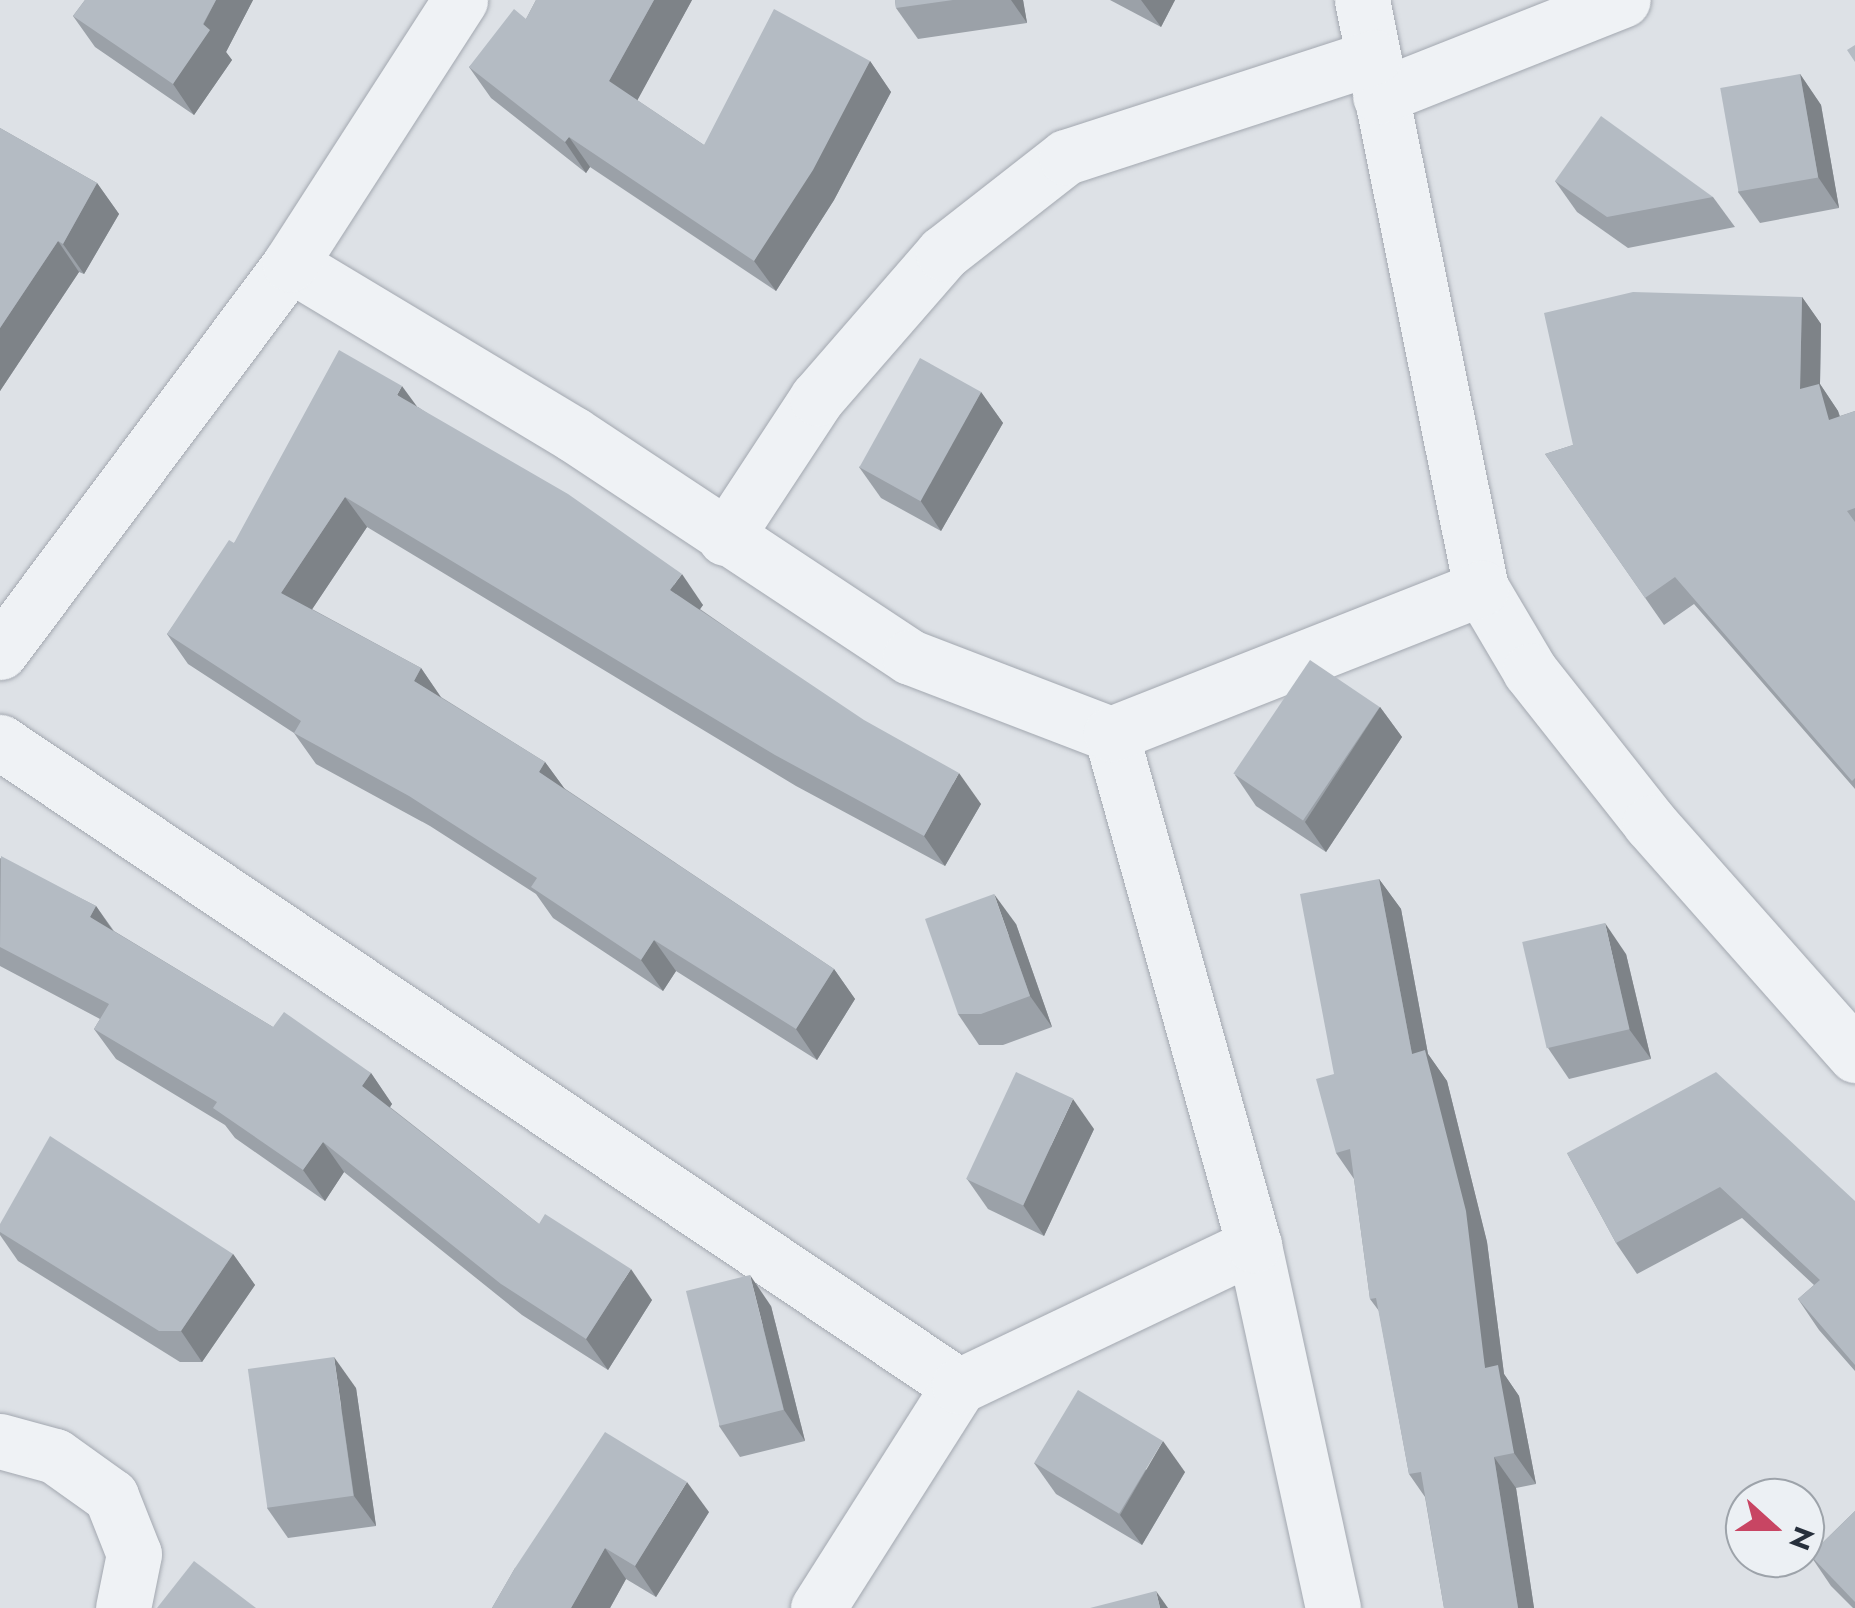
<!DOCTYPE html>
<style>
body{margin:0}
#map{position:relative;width:1855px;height:1608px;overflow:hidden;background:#dde1e6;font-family:Jost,sans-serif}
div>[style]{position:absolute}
.roads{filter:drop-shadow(0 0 2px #a3a8b0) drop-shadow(0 0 2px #a3a8b0)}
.minor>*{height:55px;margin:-27.5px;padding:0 27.5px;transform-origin:27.5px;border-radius:27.5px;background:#eff2f5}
.wall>*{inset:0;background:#9ba1a8}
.shaded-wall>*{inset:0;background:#7e8388}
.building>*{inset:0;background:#b4bbc3;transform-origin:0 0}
span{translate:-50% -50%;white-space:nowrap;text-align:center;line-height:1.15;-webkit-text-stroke:8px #ecf0f4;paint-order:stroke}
.north{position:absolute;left:1725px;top:1478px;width:100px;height:100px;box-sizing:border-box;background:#ecf0f4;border:2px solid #9da3aa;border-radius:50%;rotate:111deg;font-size:28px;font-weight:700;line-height:40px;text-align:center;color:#27303c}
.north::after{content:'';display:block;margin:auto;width:35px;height:45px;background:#c84563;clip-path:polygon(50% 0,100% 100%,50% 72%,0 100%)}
</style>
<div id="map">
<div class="roads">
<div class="minor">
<i style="left:1362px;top:0;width:600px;rotate:78.56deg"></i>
<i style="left:1481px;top:588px;width:96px;rotate:59.4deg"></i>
<i style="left:1530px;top:671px;width:194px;rotate:51.7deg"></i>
<i style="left:1650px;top:823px;width:310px;rotate:48.5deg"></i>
<i style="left:1380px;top:96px;width:261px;rotate:-21.6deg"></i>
<i style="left:290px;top:264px;width:330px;rotate:31deg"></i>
<i style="left:573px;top:434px;width:404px;rotate:33.5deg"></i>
<i style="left:910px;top:657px;width:215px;rotate:21deg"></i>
<i style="left:725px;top:538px;width:168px;rotate:-56.7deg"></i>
<i style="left:817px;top:398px;width:192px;rotate:-49deg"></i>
<i style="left:943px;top:253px;width:156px;rotate:-38deg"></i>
<i style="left:1066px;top:157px;width:323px;rotate:-18deg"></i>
<i style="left:0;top:652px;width:484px;rotate:-53.2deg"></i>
<i style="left:290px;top:264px;width:314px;rotate:-57.2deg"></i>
<i style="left:0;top:742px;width:1155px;rotate:33.88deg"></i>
<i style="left:0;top:1441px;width:57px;rotate:15.3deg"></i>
<i style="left:55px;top:1456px;width:69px;rotate:35.5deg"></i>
<i style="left:111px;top:1496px;width:62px;rotate:68.4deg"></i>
<i style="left:134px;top:1554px;width:55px;rotate:101.5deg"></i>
<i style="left:818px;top:1608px;width:263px;rotate:-57.6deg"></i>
<i style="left:959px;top:1386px;width:327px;rotate:-25.5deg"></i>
<i style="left:1333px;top:1608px;width:371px;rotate:-102.3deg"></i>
<i style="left:1254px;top:1245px;width:531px;rotate:-105.63deg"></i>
<i style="left:1111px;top:734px;width:398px;rotate:-21.5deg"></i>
</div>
</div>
<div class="wall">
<i style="clip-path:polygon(85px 0,253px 0,226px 52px,232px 60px,194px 115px,95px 47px,73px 16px)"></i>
<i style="clip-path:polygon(536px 0,692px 0,637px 100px,704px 145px,870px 61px,891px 92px,834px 200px,776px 291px,590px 167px,586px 173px,491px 98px,469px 67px,526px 19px)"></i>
<i style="clip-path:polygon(895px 0,1023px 0,1027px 23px,918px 39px,896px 8px)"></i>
<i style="clip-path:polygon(1110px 0,1175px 0,1161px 27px)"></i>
<i style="clip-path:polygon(1800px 74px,1821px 105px,1839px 208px,1760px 223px,1738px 192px)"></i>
<i style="clip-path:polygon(0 128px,97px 183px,119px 214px,84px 274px,79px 272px,0 391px)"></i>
<i style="clip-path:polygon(1555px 181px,1713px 197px,1735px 227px,1628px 248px,1577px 212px)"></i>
<i style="clip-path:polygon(1802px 297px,1821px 324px,1820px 384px,1838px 411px,1840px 416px,1855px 411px,1855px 789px,1694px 604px,1664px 625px,1545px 454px,1573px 445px)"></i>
<i style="clip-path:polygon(981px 392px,1003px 423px,941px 531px,881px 498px,859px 467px)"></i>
<i style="clip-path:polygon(418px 407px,703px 605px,700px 609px,981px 804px,945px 866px,796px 786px,367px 527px,312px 609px,421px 668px,441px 697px,545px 762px,564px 788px,834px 969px,855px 999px,817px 1060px,676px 971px,663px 991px,553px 918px,536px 894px,430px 826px,316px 764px,294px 733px,188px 664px,167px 634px,234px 543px)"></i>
<i style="clip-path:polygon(1380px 707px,1402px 737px,1326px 852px,1256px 806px,1235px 775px)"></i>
<i style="clip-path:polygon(0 858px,96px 906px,114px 931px,273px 1027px,371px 1073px,392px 1104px,390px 1107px,539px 1224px,652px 1300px,608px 1370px,522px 1315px,344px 1172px,325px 1201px,235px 1138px,225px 1125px,116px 1059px,94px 1029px,100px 1019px,0 966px)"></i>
<i style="clip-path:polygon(1379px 879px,1401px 909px,1428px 1054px,1447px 1081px,1487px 1242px,1504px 1374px,1519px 1396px,1536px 1484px,1516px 1488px,1534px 1608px,1444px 1608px,1425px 1497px,1409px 1474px,1379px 1311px,1370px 1299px,1354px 1179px,1336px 1153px,1334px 1074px)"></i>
<i style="clip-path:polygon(1016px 924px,1052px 1027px,1003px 1045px,979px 1045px,958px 1014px)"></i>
<i style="clip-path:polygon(1626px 954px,1651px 1059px,1569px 1079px,1548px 1048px)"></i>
<i style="clip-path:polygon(1094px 1129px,1044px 1236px,988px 1209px,967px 1179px)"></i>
<i style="clip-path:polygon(1567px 1153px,1855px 1201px,1855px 1371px,1819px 1330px,1798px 1299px,1814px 1285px,1742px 1218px,1637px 1274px,1616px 1243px)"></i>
<i style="clip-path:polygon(0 1224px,233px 1254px,255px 1285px,202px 1362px,180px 1362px,18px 1261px,0 1235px)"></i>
<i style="clip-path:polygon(771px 1306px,805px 1441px,740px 1457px,719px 1426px)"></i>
<i style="clip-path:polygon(356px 1388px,376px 1526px,288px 1538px,267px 1508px)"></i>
<i style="clip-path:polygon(1034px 1463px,1185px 1472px,1142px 1545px,1056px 1494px)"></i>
<i style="clip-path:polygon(1855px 1511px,1855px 1608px,1853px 1608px,1831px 1586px,1810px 1555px)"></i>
<i style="clip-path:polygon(709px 1512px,656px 1597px,626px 1579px,610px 1608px,492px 1608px,515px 1568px)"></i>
</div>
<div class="shaded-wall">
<i style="clip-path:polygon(216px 0,253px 0,226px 52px,232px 60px,194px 115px,173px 84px)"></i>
<i style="clip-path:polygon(654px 0,692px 0,631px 112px,609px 81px)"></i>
<i style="clip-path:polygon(1011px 0,1023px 0,1027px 23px)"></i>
<i style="clip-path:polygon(1141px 0,1175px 0,1161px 27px)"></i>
<i style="clip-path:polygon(870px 61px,891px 92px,834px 200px,776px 291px,754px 261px)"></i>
<i style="clip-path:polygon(1800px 74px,1821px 105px,1839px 208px,1818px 177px)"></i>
<i style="clip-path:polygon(569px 137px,590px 167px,586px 173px,565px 142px)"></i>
<i style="clip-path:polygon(97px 183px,119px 214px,84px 274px,63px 244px)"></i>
<i style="clip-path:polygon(58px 241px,79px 272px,0 391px,0 328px)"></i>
<i style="clip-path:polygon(1802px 297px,1821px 324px,1820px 384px,1838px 411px,1848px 447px,1800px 389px)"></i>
<i style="clip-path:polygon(402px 386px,424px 416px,397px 395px)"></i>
<i style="clip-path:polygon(981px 392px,1003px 423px,941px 531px,920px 500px)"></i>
<i style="clip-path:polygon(345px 497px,367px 527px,303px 623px,281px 593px)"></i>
<i style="clip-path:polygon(682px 574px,703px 605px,692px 620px,670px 590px)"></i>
<i style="clip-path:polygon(421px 668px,442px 699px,414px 681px)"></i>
<i style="clip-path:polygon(1380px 707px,1402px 737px,1326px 852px,1305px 822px)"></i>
<i style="clip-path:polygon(545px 762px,567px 792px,539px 772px)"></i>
<i style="clip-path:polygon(959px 773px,981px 804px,945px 866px,924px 836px)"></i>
<i style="clip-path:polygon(1379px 879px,1401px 909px,1428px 1054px,1447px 1081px,1487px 1242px,1504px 1374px,1519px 1396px,1536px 1484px,1514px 1453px,1485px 1368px,1412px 1054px)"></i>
<i style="clip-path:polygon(994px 894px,1016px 924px,1052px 1027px,1030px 996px)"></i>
<i style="clip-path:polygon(96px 906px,117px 937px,90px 917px)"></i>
<i style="clip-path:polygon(1605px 923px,1626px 954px,1651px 1059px,1629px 1029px)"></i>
<i style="clip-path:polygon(654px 940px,676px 971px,663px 991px,641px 960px)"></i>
<i style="clip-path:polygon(834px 969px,855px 999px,817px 1060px,796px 1029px)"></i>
<i style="clip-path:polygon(371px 1073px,392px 1104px,384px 1116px,362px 1086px)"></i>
<i style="clip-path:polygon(1073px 1099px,1094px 1129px,1044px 1236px,1023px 1205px)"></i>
<i style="clip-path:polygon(323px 1142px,344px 1172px,325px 1201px,303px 1170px)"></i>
<i style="clip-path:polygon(233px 1254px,255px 1285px,202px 1362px,181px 1331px)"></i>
<i style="clip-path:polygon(631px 1269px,652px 1300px,608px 1370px,586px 1339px)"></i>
<i style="clip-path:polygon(750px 1275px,771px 1306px,805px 1441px,784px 1410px)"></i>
<i style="clip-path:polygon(334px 1357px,356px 1388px,376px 1526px,354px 1496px)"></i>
<i style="clip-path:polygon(1163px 1441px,1185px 1472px,1142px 1545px,1120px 1515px)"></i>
<i style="clip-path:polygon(1494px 1457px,1516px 1488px,1534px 1608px,1518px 1608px)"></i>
<i style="clip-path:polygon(687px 1482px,709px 1512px,656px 1597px,635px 1566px)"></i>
<i style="clip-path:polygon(605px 1548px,626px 1579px,610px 1608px,571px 1608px)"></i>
<i style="clip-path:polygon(1156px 1591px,1168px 1608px,1160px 1608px)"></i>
</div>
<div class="building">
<i style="clip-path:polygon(85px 0,216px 0,203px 24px,210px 30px,173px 84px,73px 16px)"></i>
<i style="clip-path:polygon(536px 0,654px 0,609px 81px,704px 145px,774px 9px,870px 61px,813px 170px,754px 261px,569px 137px,565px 142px,469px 67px,514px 9px,526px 19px)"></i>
<i style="clip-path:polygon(895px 0,953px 0,896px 8px)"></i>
<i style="clip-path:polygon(1855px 45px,1855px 62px,1847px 50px)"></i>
<i style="left:1800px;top:74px;width:105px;height:81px;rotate:80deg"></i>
<i style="clip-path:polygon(1601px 116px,1713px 197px,1607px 217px,1555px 181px)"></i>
<i style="clip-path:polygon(0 128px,97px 183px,63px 244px,58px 241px,0 328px)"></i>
<i style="clip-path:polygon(1633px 292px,1802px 297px,1800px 389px,1819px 384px,1829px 420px,1855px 411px,1855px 508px,1847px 511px,1855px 522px,1855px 778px,1852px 781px,1675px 577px,1645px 598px,1545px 454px,1573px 445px,1544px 313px)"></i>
<i style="clip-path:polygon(339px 350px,402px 386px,397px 395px,568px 494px,682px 574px,670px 590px,864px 720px,959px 773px,924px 836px,775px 755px,345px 497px,281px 593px,421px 668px,414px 681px,545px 762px,539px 772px,834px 969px,796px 1029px,654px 940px,641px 960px,531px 887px,537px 878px,409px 796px,294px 733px,301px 721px,167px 634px,229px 540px,234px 543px)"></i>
<i style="left:920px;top:358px;width:70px;height:125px;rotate:29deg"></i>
<i style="left:1310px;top:660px;width:84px;height:137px;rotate:34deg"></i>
<i style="clip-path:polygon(1px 856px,96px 906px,90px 917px,273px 1027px,284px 1012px,371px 1073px,362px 1086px,539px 1224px,545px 1214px,631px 1269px,586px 1339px,501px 1284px,323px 1142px,303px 1170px,213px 1108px,217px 1102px,94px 1029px,109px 1004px,0 947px)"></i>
<i style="clip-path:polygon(1379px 879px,1412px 1054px,1425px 1050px,1466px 1211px,1485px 1368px,1498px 1365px,1514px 1453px,1494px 1457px,1518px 1608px,1444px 1608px,1421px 1472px,1409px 1474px,1376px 1298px,1370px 1299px,1350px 1149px,1336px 1153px,1316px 1079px,1334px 1074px,1300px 894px)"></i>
<i style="clip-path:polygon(994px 894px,1030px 996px,981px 1014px,958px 1014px,925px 919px)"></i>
<i style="left:1605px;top:923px;width:109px;height:85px;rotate:77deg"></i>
<i style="left:1016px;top:1072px;width:63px;height:118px;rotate:25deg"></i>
<i style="clip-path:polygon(1716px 1072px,1855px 1201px,1855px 1365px,1798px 1299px,1820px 1280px,1720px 1187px,1616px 1243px,1567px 1153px)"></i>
<i style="clip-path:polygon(50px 1136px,233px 1254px,181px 1331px,159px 1331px,0 1232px,0 1224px)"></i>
<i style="left:750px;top:1275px;width:139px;height:66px;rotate:76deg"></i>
<i style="left:334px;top:1357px;width:140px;height:87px;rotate:82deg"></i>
<i style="left:1078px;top:1390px;width:99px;height:85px;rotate:31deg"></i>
<i style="clip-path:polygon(605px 1432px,687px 1482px,635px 1566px,605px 1548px,571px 1608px,492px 1608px,515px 1568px)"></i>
<i style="clip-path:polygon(1855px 1511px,1855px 1602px,1810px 1555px)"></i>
<i style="clip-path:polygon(194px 1561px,256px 1608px,157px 1608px)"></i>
<i style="clip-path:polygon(1156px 1591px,1160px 1608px,1090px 1608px)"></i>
</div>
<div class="north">N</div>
</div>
